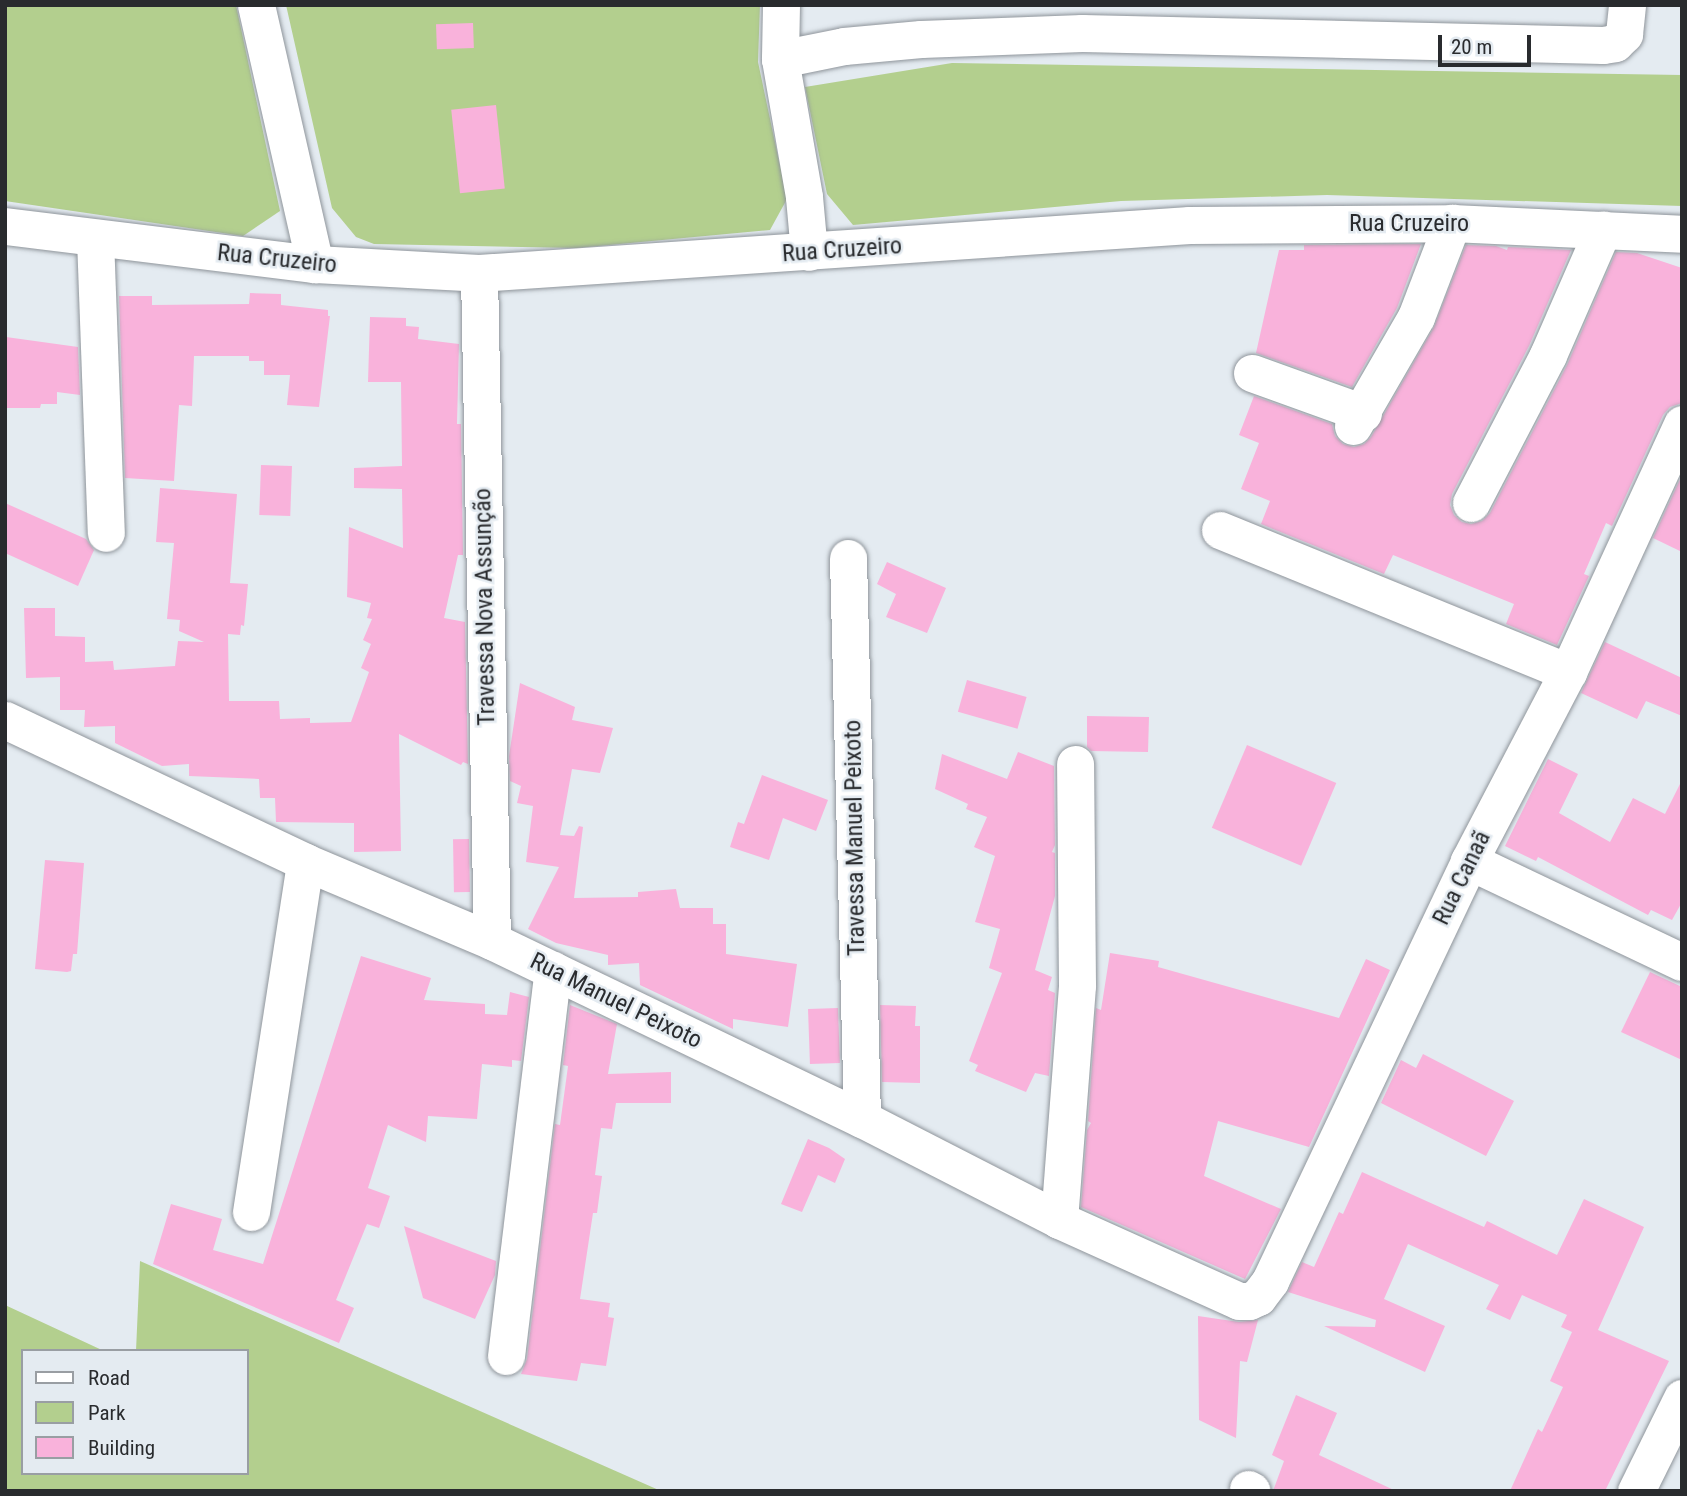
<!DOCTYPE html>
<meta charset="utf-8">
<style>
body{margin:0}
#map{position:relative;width:1687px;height:1496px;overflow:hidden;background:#e4ebf1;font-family:"Roboto Condensed",sans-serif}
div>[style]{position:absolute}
.green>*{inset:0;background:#b3cf8e}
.building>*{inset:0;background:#f9b2db;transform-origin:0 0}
.roads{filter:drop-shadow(0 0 2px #8f959b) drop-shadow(0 0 2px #8f959b)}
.minor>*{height:37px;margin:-18.5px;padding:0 18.5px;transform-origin:18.5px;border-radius:18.5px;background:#fff}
span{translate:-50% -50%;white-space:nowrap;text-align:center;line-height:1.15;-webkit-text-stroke:5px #e4ebf1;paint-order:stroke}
.street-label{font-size:24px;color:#292b2e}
.frame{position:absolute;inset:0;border:7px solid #292b2e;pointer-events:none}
.legend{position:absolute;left:21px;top:1349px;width:228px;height:126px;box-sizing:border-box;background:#e4ebf1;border:2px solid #999ea3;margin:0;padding:9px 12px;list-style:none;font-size:21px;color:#292b2e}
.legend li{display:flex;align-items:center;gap:14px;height:35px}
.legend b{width:35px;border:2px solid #999ea3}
.scale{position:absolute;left:1438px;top:35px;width:93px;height:32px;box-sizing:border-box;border:4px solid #292b2e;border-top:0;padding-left:9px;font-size:21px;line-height:24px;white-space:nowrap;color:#292b2e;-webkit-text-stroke:5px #e4ebf1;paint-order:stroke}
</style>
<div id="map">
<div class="green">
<i style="clip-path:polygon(5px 5px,236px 5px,280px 211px,243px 236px,5px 201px)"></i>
<i style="clip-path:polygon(286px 5px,760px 5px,758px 62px,787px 199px,770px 230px,577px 248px,374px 244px,356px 237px,332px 208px)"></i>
<i style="clip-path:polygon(952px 63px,1682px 75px,1682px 206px,1327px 195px,1121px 201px,853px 225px,827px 194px,805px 87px)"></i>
<i style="clip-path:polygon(140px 1261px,661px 1491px,5px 1491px,5px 1305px,104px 1351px,23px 1351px,23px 1473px,247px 1473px,247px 1351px,136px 1351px)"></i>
</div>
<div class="building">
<i style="left:473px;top:23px;width:25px;height:37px;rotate:88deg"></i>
<i style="left:496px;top:105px;width:84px;height:45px;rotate:84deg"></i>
<i style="clip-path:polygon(1421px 244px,1397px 308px,1352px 387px,1256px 353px,1279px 250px,1304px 250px,1304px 245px)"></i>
<i style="clip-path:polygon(1466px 245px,1496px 246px,1507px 250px,1508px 247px,1571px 250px,1529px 346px,1452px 494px,1450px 505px,1454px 515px,1462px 522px,1471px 524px,1482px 521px,1490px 513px,1567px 365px,1616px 252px,1637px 253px,1682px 268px,1682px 403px,1670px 407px,1663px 415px,1612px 526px,1606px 523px,1584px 574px,1589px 576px,1557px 645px,1506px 624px,1514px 604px,1393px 555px,1384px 574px,1261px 524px,1270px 501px,1241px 489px,1259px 443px,1239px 435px,1254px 396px,1332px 424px,1335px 436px,1343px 444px,1354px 447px,1364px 444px,1371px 437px,1434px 327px)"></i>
<i style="clip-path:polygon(250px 293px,281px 294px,281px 305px,328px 310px,328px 316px,330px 316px,319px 407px,287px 405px,290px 375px,264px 375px,264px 361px,249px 361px,249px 356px,194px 356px,192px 406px,179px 405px,174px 481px,125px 478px,119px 296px,152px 296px,152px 305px,249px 304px)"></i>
<i style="clip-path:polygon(370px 317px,406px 318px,406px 326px,419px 327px,418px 339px,459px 344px,457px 424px,461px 424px,463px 555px,458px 555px,444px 618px,465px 622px,468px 764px,463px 762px,461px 765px,399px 734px,401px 851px,354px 852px,354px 823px,276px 822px,275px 798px,260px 798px,259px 779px,189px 776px,189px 764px,162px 766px,115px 743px,115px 726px,84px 727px,85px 710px,60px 710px,60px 677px,26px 678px,24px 608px,55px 608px,55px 636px,85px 637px,85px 662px,113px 661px,114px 670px,175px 666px,178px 641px,204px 642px,179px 631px,180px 620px,167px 619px,174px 543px,156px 542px,160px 488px,237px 494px,230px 583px,248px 584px,244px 626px,241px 625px,240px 635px,228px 634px,229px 701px,279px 701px,280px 719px,310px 718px,310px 723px,351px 722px,369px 672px,361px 668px,371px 644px,363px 640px,372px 619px,367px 618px,371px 603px,347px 597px,349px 527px,403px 548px,402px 489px,354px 488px,354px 468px,402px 466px,401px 382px,368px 382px)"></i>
<i style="clip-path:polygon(6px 337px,78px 347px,80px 395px,57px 392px,57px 404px,41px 404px,40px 408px,7px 408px)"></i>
<i style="left:261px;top:465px;width:31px;height:50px;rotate:2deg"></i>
<i style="clip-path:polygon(1682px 475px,1682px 552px,1653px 538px)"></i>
<i style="clip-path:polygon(5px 503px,86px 539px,94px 550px,78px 586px,5px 553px)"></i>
<i style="clip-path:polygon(887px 562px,946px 588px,927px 633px,886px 617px,896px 594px,877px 584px)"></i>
<i style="clip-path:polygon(1605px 642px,1682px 678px,1682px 716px,1646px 701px,1637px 719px,1581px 693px)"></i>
<i style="left:967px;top:680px;width:62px;height:33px;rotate:16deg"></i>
<i style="clip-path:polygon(520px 683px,575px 707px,572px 720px,613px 728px,600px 773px,572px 769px,560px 835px,574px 836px,579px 826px,583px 827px,574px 898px,638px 897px,638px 892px,676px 889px,680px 908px,713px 908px,713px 924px,726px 924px,726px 954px,797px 964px,788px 1027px,733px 1019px,733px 1029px,640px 985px,639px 963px,608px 965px,608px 955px,556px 943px,528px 929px,559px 867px,526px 862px,533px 806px,517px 803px,521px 786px,510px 781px,509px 756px)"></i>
<i style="clip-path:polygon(1087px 716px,1149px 717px,1148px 752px,1091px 751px,1087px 747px)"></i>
<i style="left:1247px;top:745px;width:97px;height:90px;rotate:23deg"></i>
<i style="clip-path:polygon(1018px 752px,1054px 766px,1055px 845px,1052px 852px,1055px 853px,1055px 896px,1035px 970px,1052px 977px,1048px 990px,1055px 993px,1049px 1076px,1035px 1073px,1026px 1092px,975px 1071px,978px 1065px,969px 1061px,1002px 973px,989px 968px,1000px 929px,975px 922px,995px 856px,974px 847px,987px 817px,966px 809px,968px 804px,935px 789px,942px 754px,1007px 779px)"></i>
<i style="clip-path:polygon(1548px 759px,1578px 774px,1559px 813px,1610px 842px,1633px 798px,1665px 814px,1682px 780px,1682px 902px,1672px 920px,1651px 910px,1648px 915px,1538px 857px,1536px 861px,1505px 846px)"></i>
<i style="clip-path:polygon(762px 775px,828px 800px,816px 831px,783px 818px,769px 860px,730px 847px,738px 822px,744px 824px)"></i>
<i style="left:469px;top:839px;width:53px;height:16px;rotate:89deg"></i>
<i style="clip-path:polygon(45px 860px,84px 863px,77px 954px,73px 954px,71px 971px,67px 972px,35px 969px)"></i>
<i style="clip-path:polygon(1110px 953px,1159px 961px,1158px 967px,1339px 1018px,1366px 959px,1390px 970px,1309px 1147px,1218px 1121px,1204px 1176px,1281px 1209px,1245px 1279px,1081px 1207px,1087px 1130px,1091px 1123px,1088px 1121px,1096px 1008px,1101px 1010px)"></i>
<i style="clip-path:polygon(361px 956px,431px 978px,424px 1000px,485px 1004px,485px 1014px,507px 1015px,510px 992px,529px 997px,521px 1061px,512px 1060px,512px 1067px,482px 1064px,477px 1119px,428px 1116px,426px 1142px,388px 1125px,368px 1188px,390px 1196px,379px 1228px,367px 1224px,336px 1300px,354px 1308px,339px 1343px,153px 1264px,171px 1204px,222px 1219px,213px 1250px,263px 1264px)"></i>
<i style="clip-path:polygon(1650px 972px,1682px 987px,1682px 1060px,1621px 1032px)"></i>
<i style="clip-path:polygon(570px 1005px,617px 1024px,608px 1074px,671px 1072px,671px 1103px,616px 1103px,612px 1129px,601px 1128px,595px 1175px,602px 1176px,597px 1213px,593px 1213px,580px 1299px,610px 1303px,608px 1317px,614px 1318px,606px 1366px,581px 1363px,577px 1381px,521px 1374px,527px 1359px,555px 1124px,560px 1125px,568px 1066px,563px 1065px)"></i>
<i style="clip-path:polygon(880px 1005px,916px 1006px,915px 1026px,920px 1026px,920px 1083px,882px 1082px)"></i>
<i style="left:838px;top:1008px;width:55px;height:30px;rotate:88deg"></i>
<i style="clip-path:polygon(1423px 1054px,1514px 1101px,1486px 1156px,1381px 1103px,1401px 1060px,1416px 1068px)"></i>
<i style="clip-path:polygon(808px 1139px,829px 1148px,845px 1159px,835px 1183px,818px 1175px,802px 1212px,781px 1204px)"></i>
<i style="clip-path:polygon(1362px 1172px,1484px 1227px,1487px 1221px,1557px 1255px,1584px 1199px,1644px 1227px,1598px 1330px,1669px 1361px,1605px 1491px,1510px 1491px,1538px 1429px,1542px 1432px,1563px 1387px,1550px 1381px,1572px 1332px,1561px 1327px,1567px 1315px,1522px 1295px,1510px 1320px,1486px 1309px,1499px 1285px,1408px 1244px,1384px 1299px,1445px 1326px,1425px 1372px,1324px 1326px,1375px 1327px,1376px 1320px,1288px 1292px,1302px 1262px,1314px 1267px,1339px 1212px,1343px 1214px)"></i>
<i style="clip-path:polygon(404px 1226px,496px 1261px,495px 1275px,475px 1319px,423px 1298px)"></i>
<i style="clip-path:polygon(1198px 1316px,1239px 1322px,1258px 1320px,1247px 1362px,1240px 1361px,1236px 1438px,1199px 1420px)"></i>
<i style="clip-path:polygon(1296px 1395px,1337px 1413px,1319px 1455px,1396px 1491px,1273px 1491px,1284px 1461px,1272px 1455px)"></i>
</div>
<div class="roads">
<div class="minor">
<i style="left:256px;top:5px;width:266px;rotate:77.2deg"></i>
<i style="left:781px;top:5px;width:54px;rotate:91.1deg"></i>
<i style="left:780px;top:59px;width:140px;rotate:80.1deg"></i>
<i style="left:804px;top:197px;width:55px;rotate:84.8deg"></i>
<i style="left:780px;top:59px;width:65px;rotate:-11.5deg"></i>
<i style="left:844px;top:46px;width:77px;rotate:-5.2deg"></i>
<i style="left:921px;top:39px;width:161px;rotate:-2.1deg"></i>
<i style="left:1082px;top:33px;width:521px;rotate:1.32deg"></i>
<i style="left:1603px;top:45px;width:12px;rotate:-9deg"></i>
<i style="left:1615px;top:43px;width:13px;rotate:-45deg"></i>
<i style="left:1624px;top:34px;width:29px;rotate:-84deg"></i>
<i style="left:5px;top:226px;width:312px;rotate:7deg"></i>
<i style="left:315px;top:264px;width:164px;rotate:3.1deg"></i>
<i style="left:479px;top:273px;width:712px;rotate:-3.87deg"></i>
<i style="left:1189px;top:225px;width:263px;rotate:-0.4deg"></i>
<i style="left:1452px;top:223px;width:230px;rotate:2.7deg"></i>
<i style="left:95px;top:238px;width:295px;rotate:87.9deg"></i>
<i style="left:479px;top:273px;width:668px;rotate:88.89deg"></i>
<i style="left:1252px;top:373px;width:118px;rotate:19.8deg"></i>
<i style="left:1353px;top:426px;width:126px;rotate:-60deg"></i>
<i style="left:1416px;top:317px;width:101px;rotate:-69deg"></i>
<i style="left:1471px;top:503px;width:167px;rotate:-62.5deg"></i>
<i style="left:1548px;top:355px;width:137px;rotate:-66.4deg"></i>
<i style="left:1220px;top:530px;width:376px;rotate:22.2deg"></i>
<i style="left:848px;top:558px;width:561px;rotate:88.57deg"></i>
<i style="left:5px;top:720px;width:332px;rotate:25.3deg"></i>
<i style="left:305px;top:862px;width:203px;rotate:22.9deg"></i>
<i style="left:492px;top:941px;width:411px;rotate:25.7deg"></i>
<i style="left:862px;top:1119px;width:221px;rotate:27.1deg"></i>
<i style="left:1059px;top:1220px;width:197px;rotate:24.2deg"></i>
<i style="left:1239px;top:1301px;width:10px"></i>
<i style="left:1249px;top:1301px;width:10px;rotate:-24deg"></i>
<i style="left:1258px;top:1297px;width:20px;rotate:-53deg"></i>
<i style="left:1270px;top:1281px;width:465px;rotate:-64.6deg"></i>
<i style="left:1469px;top:861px;width:213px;rotate:-62.4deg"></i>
<i style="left:1568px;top:672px;width:273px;rotate:-65.3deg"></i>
<i style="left:1469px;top:861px;width:236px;rotate:25.4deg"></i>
<i style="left:251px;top:1212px;width:354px;rotate:-81.2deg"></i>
<i style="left:1059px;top:1220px;width:236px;rotate:-85.6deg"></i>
<i style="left:1077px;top:985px;width:221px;rotate:-90.5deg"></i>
<i style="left:506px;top:1356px;width:389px;rotate:-83.1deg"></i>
<i style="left:1248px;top:1489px;width:4px;rotate:27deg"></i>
<i style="left:1636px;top:1491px;width:104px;rotate:-63.7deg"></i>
</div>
</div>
<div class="street-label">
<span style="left:1409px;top:224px">Rua Cruzeiro</span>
<span style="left:842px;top:250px;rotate:-4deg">Rua Cruzeiro</span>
<span style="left:277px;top:259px;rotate:6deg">Rua Cruzeiro</span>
<span style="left:485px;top:607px;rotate:-91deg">Travessa Nova Assunção</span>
<span style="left:855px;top:838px;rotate:-91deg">Travessa Manuel Peixoto</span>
<span style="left:1462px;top:878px;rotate:-64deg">Rua Canaã</span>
<span style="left:616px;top:1001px;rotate:26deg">Rua Manuel Peixoto</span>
</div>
<div class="frame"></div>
<ul class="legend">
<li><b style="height:9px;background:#fff"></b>Road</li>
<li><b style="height:19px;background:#b3cf8e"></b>Park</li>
<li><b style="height:19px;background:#f9b2db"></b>Building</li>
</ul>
<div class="scale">20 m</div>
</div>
